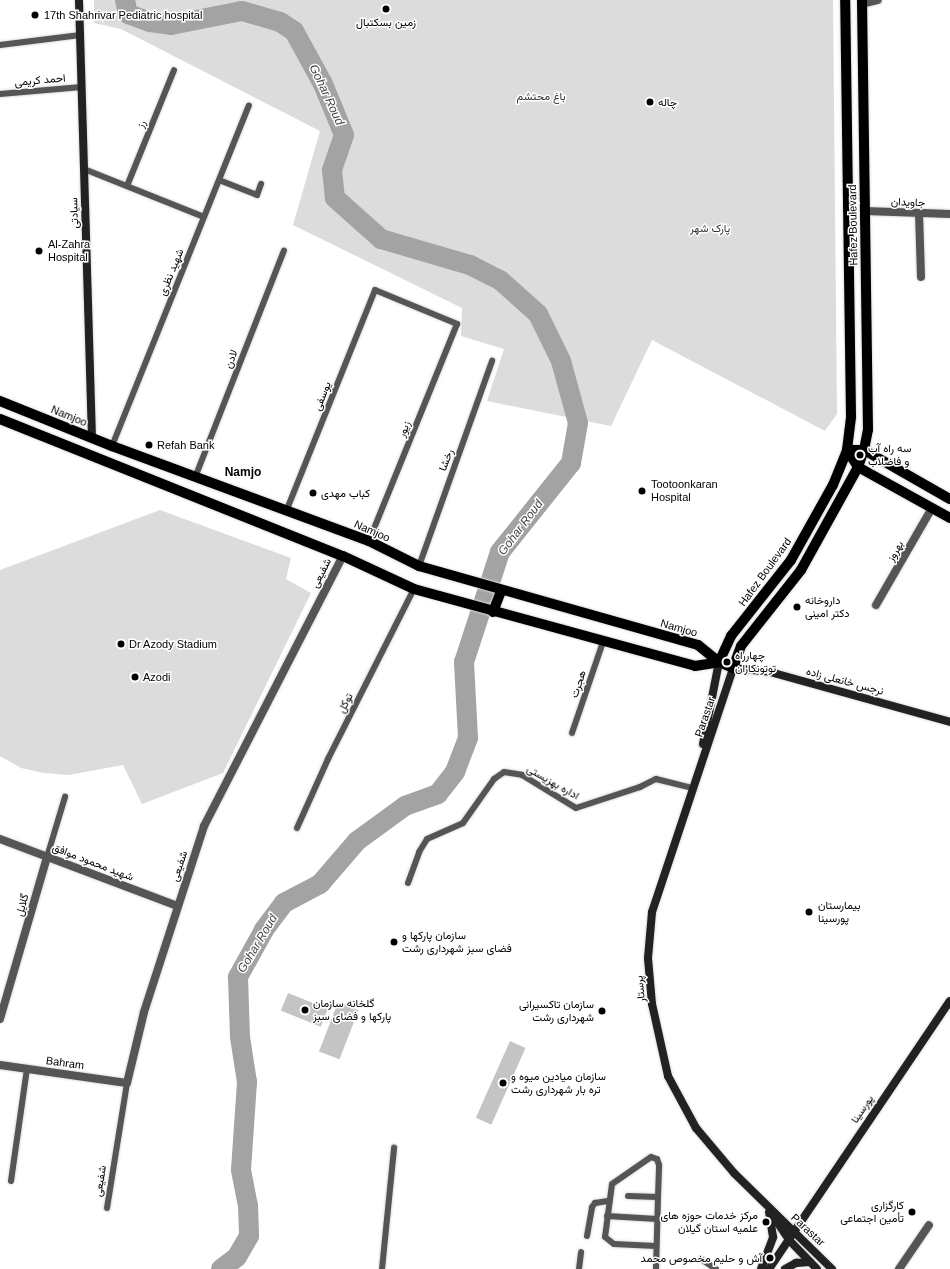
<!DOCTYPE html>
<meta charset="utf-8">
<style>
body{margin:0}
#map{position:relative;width:950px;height:1269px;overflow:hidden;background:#fff;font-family:Arial,Vazirmatn,sans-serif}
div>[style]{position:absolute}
.green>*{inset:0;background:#dcdcdc}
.river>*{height:20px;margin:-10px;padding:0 10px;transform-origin:10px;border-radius:10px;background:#a3a3a3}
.building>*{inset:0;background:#c4c4c4;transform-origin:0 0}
.roads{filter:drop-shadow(0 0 1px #dbdbdb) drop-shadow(0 0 1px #dbdbdb)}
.lane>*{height:6px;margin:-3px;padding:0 3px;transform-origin:3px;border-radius:3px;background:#555}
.street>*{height:8px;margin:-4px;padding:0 4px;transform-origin:4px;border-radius:4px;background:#555}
.secondary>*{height:8px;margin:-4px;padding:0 4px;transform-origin:4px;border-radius:4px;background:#222}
.primary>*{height:10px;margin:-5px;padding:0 5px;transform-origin:5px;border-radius:5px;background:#000}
.dots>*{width:11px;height:11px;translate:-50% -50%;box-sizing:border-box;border:2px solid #fff;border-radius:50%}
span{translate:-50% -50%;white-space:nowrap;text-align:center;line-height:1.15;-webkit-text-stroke:3px #fff;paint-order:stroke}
.poi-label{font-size:11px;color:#000}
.left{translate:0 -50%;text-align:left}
.right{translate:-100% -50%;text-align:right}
.street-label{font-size:11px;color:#000}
.park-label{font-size:11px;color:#333}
.water-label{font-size:12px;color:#444;font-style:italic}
.neighbourhood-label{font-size:12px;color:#000;font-weight:700}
</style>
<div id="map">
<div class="green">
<i style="clip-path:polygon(94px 0,833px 0,837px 414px,825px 431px,652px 340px,611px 426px,487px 401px,504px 349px,461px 336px,462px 308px,293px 225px,320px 131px,121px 29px,94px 23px)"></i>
<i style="clip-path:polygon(160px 510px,291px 558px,286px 579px,311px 593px,223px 773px,142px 804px,123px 765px,69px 775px,44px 773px,21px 768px,0 756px,0 570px)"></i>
</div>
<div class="river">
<i style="left:125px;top:0;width:14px;rotate:78deg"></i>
<i style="left:128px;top:14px;width:23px;rotate:20deg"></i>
<i style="left:150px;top:22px;width:21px;rotate:8deg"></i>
<i style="left:171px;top:25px;width:72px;rotate:-11.2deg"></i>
<i style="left:242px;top:11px;width:40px;rotate:16deg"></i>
<i style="left:280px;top:22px;width:17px;rotate:33deg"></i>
<i style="left:294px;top:31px;width:60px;rotate:61.3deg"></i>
<i style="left:323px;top:84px;width:55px;rotate:67.6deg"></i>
<i style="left:344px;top:135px;width:37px;rotate:109deg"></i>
<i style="left:332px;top:170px;width:28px;rotate:84deg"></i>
<i style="left:335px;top:198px;width:62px;rotate:41.7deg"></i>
<i style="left:381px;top:239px;width:93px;rotate:16.3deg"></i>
<i style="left:470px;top:265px;width:34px;rotate:27deg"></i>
<i style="left:500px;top:280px;width:51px;rotate:41.8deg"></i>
<i style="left:538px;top:314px;width:52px;rotate:63.9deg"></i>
<i style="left:561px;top:361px;width:64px;rotate:74.7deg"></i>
<i style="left:578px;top:423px;width:41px;rotate:99.9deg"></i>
<i style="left:571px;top:463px;width:114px;rotate:128.6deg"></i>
<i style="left:500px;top:552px;width:116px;rotate:108.1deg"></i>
<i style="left:464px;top:662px;width:76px;rotate:87deg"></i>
<i style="left:468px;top:738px;width:36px;rotate:111deg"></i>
<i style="left:455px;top:772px;width:28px;rotate:128deg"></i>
<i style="left:438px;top:794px;width:35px;rotate:160deg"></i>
<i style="left:405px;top:806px;width:59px;rotate:143.9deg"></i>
<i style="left:357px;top:841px;width:57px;rotate:130.7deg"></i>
<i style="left:320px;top:884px;width:41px;rotate:152.2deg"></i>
<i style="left:284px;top:903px;width:34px;rotate:127deg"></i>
<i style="left:264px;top:930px;width:54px;rotate:119deg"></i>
<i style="left:238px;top:977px;width:60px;rotate:88.1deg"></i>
<i style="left:240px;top:1037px;width:46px;rotate:81.2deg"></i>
<i style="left:247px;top:1082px;width:88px;rotate:93.9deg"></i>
<i style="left:241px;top:1170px;width:36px;rotate:79deg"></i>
<i style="left:248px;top:1205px;width:31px;rotate:88deg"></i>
<i style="left:249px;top:1236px;width:24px;rotate:120deg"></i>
<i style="left:237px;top:1257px;width:20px;rotate:143deg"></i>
</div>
<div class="building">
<i style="left:288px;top:993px;width:43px;height:19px;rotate:22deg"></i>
<i style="left:338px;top:1002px;width:22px;height:53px;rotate:21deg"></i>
<i style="left:510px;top:1041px;width:17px;height:84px;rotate:24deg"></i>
</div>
<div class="roads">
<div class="lane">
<i style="left:0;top:45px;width:81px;rotate:-7.1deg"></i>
<i style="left:0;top:94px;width:82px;rotate:-4.9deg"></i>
<i style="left:84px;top:169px;width:129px;rotate:21.8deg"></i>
<i style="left:219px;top:180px;width:41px;rotate:21.5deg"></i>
<i style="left:257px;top:195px;width:12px;rotate:-70deg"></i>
<i style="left:127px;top:186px;width:125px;rotate:-67.9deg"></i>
<i style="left:112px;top:446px;width:367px;rotate:-68.1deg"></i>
<i style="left:196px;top:475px;width:241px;rotate:-68.6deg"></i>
<i style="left:287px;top:509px;width:236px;rotate:-68.1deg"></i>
<i style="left:375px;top:290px;width:89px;rotate:22.5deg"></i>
<i style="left:457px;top:324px;width:234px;rotate:112.1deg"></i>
<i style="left:419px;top:566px;width:218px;rotate:-70.4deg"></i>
<i style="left:572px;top:733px;width:96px;rotate:-71.2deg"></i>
<i style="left:297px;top:828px;width:76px;rotate:-65.8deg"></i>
<i style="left:328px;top:759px;width:191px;rotate:-63.2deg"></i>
<i style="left:47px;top:857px;width:63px;rotate:-73.3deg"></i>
<i style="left:408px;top:883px;width:33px;rotate:-70deg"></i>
<i style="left:419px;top:852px;width:15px;rotate:-58deg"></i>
<i style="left:427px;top:839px;width:39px;rotate:-24deg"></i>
<i style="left:463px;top:823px;width:54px;rotate:-54.8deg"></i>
<i style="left:494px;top:779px;width:12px;rotate:-35deg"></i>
<i style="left:504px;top:772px;width:18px;rotate:9deg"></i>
<i style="left:522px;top:775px;width:63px;rotate:31.4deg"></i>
<i style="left:576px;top:808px;width:67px;rotate:-18.2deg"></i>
<i style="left:640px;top:787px;width:18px;rotate:-27deg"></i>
<i style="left:656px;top:779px;width:37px;rotate:14deg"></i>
<i style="left:11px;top:1181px;width:113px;rotate:-81.9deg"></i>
<i style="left:628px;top:1196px;width:30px;rotate:2deg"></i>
<i style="left:107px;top:1208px;width:127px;rotate:-80.9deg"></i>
<i style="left:607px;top:1216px;width:50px;rotate:3.4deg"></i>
<i style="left:587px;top:1236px;width:29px;rotate:-80deg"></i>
<i style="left:592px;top:1207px;width:5px;rotate:-53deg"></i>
<i style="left:595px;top:1203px;width:13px;rotate:-9deg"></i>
<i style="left:701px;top:1259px;width:18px;rotate:34deg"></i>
<i style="left:382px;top:1269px;width:122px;rotate:-84.3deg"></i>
<i style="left:579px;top:1269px;width:17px;rotate:-83deg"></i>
<i style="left:656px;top:1269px;width:72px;rotate:-88.4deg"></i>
<i style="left:658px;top:1197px;width:32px;rotate:-88deg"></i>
<i style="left:659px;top:1165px;width:6px;rotate:-108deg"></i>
<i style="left:657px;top:1159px;width:6px;rotate:-162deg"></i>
<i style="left:651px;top:1157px;width:47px;rotate:145.3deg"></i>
<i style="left:612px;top:1184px;width:53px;rotate:97.5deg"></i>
<i style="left:605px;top:1237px;width:11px;rotate:38deg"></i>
<i style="left:614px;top:1244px;width:42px;rotate:2.7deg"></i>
</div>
<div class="street">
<i style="left:862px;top:4px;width:16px;rotate:-14deg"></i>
<i style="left:865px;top:211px;width:85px;rotate:2deg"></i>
<i style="left:919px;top:213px;width:64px;rotate:88.2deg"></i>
<i style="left:876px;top:605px;width:112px;rotate:-60deg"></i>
<i style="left:0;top:839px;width:189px;rotate:20.7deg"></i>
<i style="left:0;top:1019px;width:169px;rotate:-73.8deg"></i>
<i style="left:0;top:1065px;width:128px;rotate:8.1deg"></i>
<i style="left:127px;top:1083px;width:73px;rotate:-76.5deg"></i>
<i style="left:144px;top:1012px;width:195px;rotate:-72.1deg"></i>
<i style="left:204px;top:826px;width:304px;rotate:-62.8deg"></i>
<i style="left:899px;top:1269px;width:53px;rotate:-55.7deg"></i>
</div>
<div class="secondary">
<i style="left:79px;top:0;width:438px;rotate:88.3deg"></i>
<i style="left:703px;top:744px;width:84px;rotate:-79deg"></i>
<i style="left:773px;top:1216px;width:29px;rotate:56deg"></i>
<i style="left:789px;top:1240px;width:40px;rotate:46deg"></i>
<i style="left:761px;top:1269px;width:34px;rotate:-69deg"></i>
<i style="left:773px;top:1237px;width:25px;rotate:-99deg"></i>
<i style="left:769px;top:1269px;width:323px;rotate:-56deg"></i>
<i style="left:785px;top:1269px;width:13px;rotate:-29deg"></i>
<i style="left:796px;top:1263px;width:14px;rotate:-4deg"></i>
<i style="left:832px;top:1269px;width:137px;rotate:-135.6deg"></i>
<i style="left:734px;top:1173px;width:59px;rotate:-130.2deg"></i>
<i style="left:696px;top:1128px;width:59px;rotate:-118.3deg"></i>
<i style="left:668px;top:1076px;width:74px;rotate:-102.5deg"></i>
<i style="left:652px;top:1004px;width:46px;rotate:-95deg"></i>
<i style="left:648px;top:958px;width:46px;rotate:-85deg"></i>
<i style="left:652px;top:912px;width:257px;rotate:-71.6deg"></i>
<i style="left:733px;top:668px;width:37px;rotate:6deg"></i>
<i style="left:770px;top:672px;width:187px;rotate:15.5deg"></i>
</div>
<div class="primary">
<i style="left:0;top:401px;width:121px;rotate:21.9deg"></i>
<i style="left:112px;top:446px;width:274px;rotate:20.3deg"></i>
<i style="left:369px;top:541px;width:56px;rotate:26.6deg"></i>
<i style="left:419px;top:566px;width:290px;rotate:15.8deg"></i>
<i style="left:698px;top:645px;width:27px;rotate:39deg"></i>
<i style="left:719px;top:662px;width:15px;rotate:23deg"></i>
<i style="left:733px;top:668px;width:23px;rotate:-70deg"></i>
<i style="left:741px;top:646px;width:97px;rotate:-51.7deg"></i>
<i style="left:801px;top:570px;width:118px;rotate:-61deg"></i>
<i style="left:858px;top:467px;width:18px;rotate:-71deg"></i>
<i style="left:864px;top:450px;width:20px;rotate:-79deg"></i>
<i style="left:868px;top:430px;width:430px;rotate:-90.8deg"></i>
<i style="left:0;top:419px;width:369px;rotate:21.8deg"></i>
<i style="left:343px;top:556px;width:78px;rotate:24.9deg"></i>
<i style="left:414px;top:589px;width:291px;rotate:15.3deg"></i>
<i style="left:695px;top:666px;width:24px;rotate:-9deg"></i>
<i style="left:847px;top:450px;width:20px;rotate:57deg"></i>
<i style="left:858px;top:467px;width:105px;rotate:29deg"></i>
<i style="left:847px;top:450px;width:17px"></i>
<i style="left:864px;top:450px;width:99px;rotate:29.7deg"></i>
<i style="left:493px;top:612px;width:22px;rotate:-69deg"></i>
<i style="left:719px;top:662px;width:29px;rotate:-65deg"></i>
<i style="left:731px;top:636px;width:97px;rotate:-51.7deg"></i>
<i style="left:791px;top:560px;width:86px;rotate:-60.8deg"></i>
<i style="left:833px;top:485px;width:38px;rotate:-68deg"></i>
<i style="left:847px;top:450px;width:34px;rotate:-83deg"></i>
<i style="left:851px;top:416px;width:416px;rotate:-90.8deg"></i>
</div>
</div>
<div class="dots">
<i style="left:386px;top:9px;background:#000"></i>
<i style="left:35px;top:15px;background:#000"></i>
<i style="left:650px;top:102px;background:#000"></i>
<i style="left:39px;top:251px;background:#000"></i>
<i style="left:149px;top:445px;background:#000"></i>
<i style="left:860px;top:455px;background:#000"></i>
<i style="left:642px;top:491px;background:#000"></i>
<i style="left:313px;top:493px;background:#000"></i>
<i style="left:797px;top:607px;background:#000"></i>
<i style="left:121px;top:644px;background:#000"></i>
<i style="left:727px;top:662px;background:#000"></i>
<i style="left:135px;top:677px;background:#000"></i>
<i style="left:809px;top:912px;background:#000"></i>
<i style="left:394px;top:942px;background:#000"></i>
<i style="left:305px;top:1010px;background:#000"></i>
<i style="left:602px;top:1011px;background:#000"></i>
<i style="left:503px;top:1083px;background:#000"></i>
<i style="left:912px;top:1212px;background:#000"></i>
<i style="left:766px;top:1222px;background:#000"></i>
<i style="left:770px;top:1258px;background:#000"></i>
</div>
<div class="poi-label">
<span class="left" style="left:44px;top:15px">17th Shahrivar Pediatric hospital</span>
<span style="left:386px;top:22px">زمین بسکتبال</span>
<span class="left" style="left:658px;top:102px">چاله</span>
<span class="left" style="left:48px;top:251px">Al-Zahra<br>Hospital</span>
<span class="left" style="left:157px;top:445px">Refah Bank</span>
<span class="left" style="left:868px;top:455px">سه راه آب<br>و فاضلاب</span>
<span class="left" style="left:651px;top:491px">Tootoonkaran<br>Hospital</span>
<span class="left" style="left:321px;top:493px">کباب مهدی</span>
<span class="left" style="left:805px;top:607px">داروخانه<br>دکتر امینی</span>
<span class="left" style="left:129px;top:644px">Dr Azody Stadium</span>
<span class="left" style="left:735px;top:662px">چهارراه<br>توتونکاران</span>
<span class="left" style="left:143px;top:677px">Azodi</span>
<span class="left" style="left:818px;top:912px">بیمارستان<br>پورسینا</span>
<span class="left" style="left:402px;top:942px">سازمان پارکها و<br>فضای سبز شهرداری رشت</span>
<span class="left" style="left:313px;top:1010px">گلخانه سازمان<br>پارکها و فضای سبز</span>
<span class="right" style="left:594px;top:1011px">سازمان تاکسیرانی<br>شهرداری رشت</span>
<span class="left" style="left:511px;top:1083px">سازمان میادین میوه و<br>تره بار شهرداری رشت</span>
<span class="right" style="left:904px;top:1212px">کارگزاری<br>تأمین اجتماعی</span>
<span class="right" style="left:758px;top:1222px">مرکز خدمات حوزه های<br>علمیه استان گیلان</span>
<span class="right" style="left:762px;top:1258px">آش و حلیم مخصوص محمد</span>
</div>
<div class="street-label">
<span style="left:40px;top:80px;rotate:-5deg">احمد کریمی</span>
<span style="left:141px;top:124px;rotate:-68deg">رز</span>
<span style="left:908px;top:202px;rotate:2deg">جاویدان</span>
<span style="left:74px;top:213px;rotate:-92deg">سیادتی</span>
<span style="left:853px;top:225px;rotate:-91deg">Hafez Boulevard</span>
<span style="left:171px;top:272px;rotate:-68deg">شهید نظری</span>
<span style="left:231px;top:359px;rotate:-69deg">لادن</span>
<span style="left:322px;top:396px;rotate:-68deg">یوسفی</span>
<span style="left:69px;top:416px;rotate:22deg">Namjoo</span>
<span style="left:404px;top:429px;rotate:-68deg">زیور</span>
<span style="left:446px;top:460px;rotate:-70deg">رخشا</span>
<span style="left:372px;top:531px;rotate:24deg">Namjoo</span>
<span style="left:895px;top:551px;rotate:-60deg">بهروز</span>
<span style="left:765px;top:572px;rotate:-54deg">Hafez Boulevard</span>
<span style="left:321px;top:573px;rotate:-63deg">شفیعی</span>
<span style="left:679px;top:628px;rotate:16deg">Namjoo</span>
<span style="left:845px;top:681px;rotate:15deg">نرجس خانعلی زاده</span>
<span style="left:578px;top:684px;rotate:-71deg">هجرت</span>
<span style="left:345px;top:703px;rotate:-63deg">توکل</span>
<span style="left:705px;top:717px;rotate:-71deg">Parastar</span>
<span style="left:553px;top:782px;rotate:30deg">اداره بهزیستی</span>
<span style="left:93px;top:862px;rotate:21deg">شهید محمود موافق</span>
<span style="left:179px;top:866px;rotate:-72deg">شفیعی</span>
<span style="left:22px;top:905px;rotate:-74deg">گلایل</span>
<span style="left:640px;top:989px;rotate:-96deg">پرستار</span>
<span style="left:65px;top:1063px;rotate:8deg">Bahram</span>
<span style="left:862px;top:1109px;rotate:-56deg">پورسینا</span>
<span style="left:100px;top:1181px;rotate:-81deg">شفیعی</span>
<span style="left:808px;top:1230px;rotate:43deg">Parastar</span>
</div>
<div class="park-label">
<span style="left:541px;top:96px">باغ محتشم</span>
<span style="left:710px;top:228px">پارک شهر</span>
</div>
<div class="water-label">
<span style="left:326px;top:95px;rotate:65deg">Gohar Roud</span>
<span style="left:521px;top:528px;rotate:-53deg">Gohar Roud</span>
<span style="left:258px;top:944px;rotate:-59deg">Gohar Roud</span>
</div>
<div class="neighbourhood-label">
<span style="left:243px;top:473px">Namjo</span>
</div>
</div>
